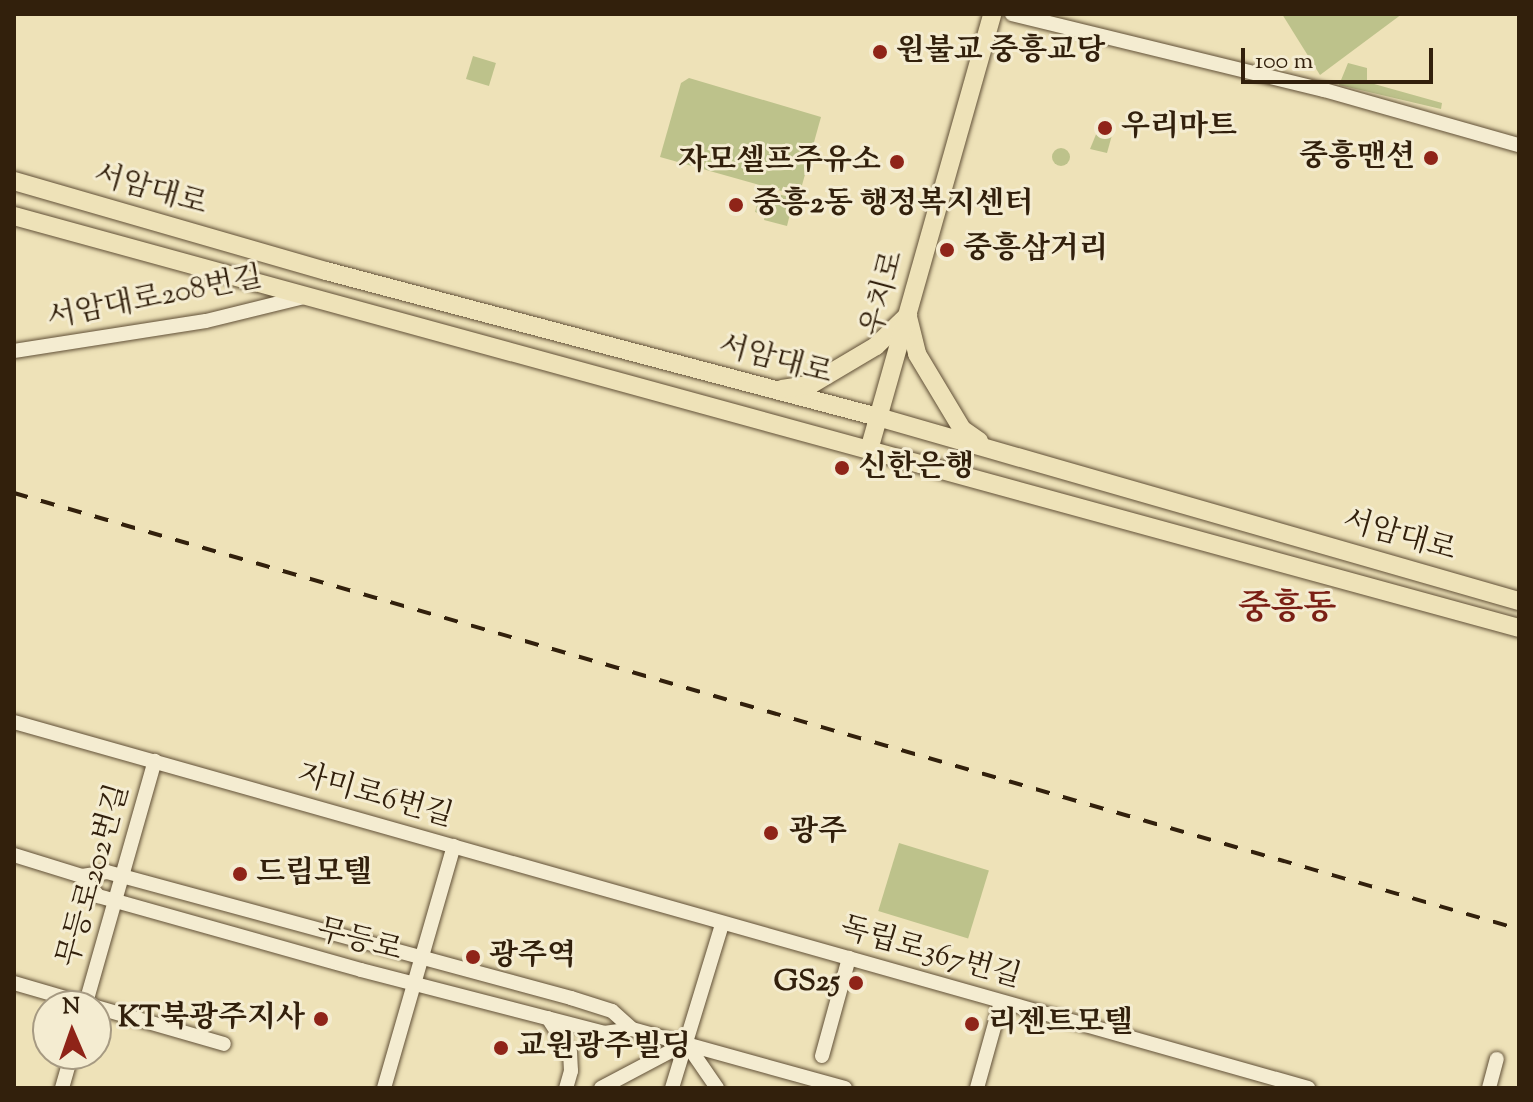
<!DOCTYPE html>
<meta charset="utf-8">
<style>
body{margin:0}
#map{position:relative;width:1533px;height:1102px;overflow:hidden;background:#eee2b8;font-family:"Sorts Mill Goudy","Noto Serif KR",serif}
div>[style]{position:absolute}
.green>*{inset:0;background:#bdc28b;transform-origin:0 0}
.round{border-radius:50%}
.roads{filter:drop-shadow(0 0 2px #615037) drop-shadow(0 0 2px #615037)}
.minor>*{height:14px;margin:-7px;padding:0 7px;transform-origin:7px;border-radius:7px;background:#f4ecd1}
.major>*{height:18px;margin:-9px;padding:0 9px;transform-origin:9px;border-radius:9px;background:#eee2b8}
.rail>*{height:4px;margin-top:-2px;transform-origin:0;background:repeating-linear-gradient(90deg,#32200c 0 14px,transparent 0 28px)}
.dots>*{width:22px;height:22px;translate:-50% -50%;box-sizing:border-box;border:4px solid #f4ecd1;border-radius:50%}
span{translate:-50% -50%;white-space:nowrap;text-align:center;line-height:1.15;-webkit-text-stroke:6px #f4ecd1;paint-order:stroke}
.poi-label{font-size:30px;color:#32200c;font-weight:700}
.left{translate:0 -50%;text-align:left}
.right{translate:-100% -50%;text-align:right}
.street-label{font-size:30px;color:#32200c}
.quarter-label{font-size:34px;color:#7a1f14;font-weight:700}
.frame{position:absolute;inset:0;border:16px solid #32200c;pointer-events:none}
.north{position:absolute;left:32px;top:990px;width:80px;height:80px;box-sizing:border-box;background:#f4ecd1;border:2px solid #a69a82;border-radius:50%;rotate:358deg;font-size:22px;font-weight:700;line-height:32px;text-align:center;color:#32200c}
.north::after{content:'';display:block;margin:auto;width:28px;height:36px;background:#8f2418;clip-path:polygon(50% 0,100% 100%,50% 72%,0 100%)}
.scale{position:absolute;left:1241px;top:48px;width:192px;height:36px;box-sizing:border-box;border:4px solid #32200c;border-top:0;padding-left:10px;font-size:24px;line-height:28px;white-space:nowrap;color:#32200c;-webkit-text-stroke:6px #f4ecd1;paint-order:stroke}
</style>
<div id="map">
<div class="green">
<i style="clip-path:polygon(1282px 14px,1402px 14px,1320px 75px)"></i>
<i style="left:473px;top:56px;width:24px;height:24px;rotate:17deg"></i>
<i style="clip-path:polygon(1348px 63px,1367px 68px,1367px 82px,1442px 103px,1441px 109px,1339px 85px)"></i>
<i style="clip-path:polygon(689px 78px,821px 117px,799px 196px,660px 157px,681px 83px)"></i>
<i style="clip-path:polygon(1097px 132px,1112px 135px,1107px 153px,1090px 149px)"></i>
<i class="round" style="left:1052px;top:148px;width:18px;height:18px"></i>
<i style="clip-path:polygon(761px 190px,794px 198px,787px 226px,764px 220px,765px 215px,755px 212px)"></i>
<i style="left:899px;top:843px;width:94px;height:71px;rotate:17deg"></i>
</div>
<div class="roads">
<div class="minor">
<i style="left:1012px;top:14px;width:321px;rotate:13.7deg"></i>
<i style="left:1324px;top:90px;width:203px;rotate:15.8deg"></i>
<i style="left:14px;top:351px;width:194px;rotate:-8.9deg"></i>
<i style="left:206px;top:321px;width:101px;rotate:-13.8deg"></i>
<i style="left:14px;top:722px;width:1345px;rotate:15.79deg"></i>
<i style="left:14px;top:855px;width:71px;rotate:17.2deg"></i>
<i style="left:82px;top:876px;width:25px;rotate:-9deg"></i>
<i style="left:107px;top:872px;width:481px;rotate:15.2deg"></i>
<i style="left:571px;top:998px;width:43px;rotate:17.6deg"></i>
<i style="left:612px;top:1011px;width:27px;rotate:42deg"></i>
<i style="left:82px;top:876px;width:26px;rotate:51deg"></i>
<i style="left:98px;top:896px;width:273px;rotate:15.7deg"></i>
<i style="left:361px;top:970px;width:251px;rotate:14.5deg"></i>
<i style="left:604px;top:1033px;width:28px;rotate:-8deg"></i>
<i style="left:632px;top:1029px;width:221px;rotate:15.5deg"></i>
<i style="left:14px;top:983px;width:82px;rotate:16.2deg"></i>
<i style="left:85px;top:1006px;width:255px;rotate:-74.1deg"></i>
<i style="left:96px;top:1007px;width:133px;rotate:16.1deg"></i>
<i style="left:548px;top:1018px;width:40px;rotate:57.1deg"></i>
<i style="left:570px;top:1052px;width:19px;rotate:87deg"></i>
<i style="left:571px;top:1071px;width:18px;rotate:106deg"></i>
<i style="left:686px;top:1043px;width:55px;rotate:55.4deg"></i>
<i style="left:822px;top:1056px;width:102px;rotate:-74.6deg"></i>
<i style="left:62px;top:1088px;width:35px;rotate:-74deg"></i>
<i style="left:384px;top:1088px;width:252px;rotate:-73.9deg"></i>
<i style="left:601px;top:1088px;width:96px;rotate:-27.9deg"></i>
<i style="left:672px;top:1088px;width:171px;rotate:-73deg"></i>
<i style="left:977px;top:1088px;width:89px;rotate:-74.4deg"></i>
<i style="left:1489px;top:1088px;width:30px;rotate:-75deg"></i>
</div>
<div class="major">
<i style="left:14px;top:181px;width:325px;rotate:16.1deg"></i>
<i style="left:326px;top:271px;width:571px;rotate:14.82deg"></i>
<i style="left:878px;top:417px;width:667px;rotate:16.02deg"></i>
<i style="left:14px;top:216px;width:1560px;rotate:15.31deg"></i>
<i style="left:908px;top:317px;width:38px;rotate:76deg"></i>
<i style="left:917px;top:354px;width:87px;rotate:59deg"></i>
<i style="left:962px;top:429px;width:21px;rotate:35deg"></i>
<i style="left:782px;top:389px;width:30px;rotate:-9deg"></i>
<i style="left:812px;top:384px;width:74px;rotate:-30.7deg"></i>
<i style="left:876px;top:346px;width:45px;rotate:-44.1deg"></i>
<i style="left:869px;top:450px;width:453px;rotate:-74.2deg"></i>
</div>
</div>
<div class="rail">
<i style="left:14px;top:493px;width:1567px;rotate:16.16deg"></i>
</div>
<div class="dots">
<i style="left:880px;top:52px;background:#8f2418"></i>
<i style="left:1105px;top:128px;background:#8f2418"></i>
<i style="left:1431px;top:158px;background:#8f2418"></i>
<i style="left:897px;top:162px;background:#8f2418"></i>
<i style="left:736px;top:205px;background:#8f2418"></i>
<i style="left:947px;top:250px;background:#8f2418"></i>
<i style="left:842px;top:468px;background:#8f2418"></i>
<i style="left:771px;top:833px;background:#8f2418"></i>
<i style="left:240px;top:874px;background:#8f2418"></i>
<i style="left:473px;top:957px;background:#8f2418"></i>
<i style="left:856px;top:983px;background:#8f2418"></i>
<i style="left:321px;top:1019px;background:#8f2418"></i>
<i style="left:972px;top:1024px;background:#8f2418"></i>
<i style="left:501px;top:1048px;background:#8f2418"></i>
</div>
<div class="poi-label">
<span class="left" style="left:896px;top:52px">원불교 중흥교당</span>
<span class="left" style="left:1121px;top:128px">우리마트</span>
<span class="right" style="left:1415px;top:158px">중흥맨션</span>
<span class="right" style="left:881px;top:162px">자모셀프주유소</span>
<span class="left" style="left:752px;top:205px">중흥2동 행정복지센터</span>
<span class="left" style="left:963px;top:250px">중흥삼거리</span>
<span class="left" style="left:858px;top:468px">신한은행</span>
<span class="left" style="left:789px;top:833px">광주</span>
<span class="left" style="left:256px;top:874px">드림모텔</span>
<span class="left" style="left:489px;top:957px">광주역</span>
<span class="right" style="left:840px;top:983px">GS25</span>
<span class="right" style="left:305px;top:1019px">KT북광주지사</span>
<span class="left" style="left:988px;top:1024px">리젠트모텔</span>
<span class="left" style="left:517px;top:1048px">교원광주빌딩</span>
</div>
<div class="street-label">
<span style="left:150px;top:191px;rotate:16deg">서암대로</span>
<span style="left:884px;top:294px;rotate:-75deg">우치로</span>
<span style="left:155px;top:299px;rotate:-11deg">서암대로208번길</span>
<span style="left:775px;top:361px;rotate:15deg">서암대로</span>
<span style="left:1399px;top:537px;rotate:16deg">서암대로</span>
<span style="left:375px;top:797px;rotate:16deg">자미로6번길</span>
<span style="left:95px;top:876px;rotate:-74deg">무등로202번길</span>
<span style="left:359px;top:942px;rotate:15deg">무등로</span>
<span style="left:930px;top:954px;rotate:16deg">독립로367번길</span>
</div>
<div class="quarter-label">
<span style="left:1287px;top:610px">중흥동</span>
</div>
<div class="frame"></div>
<div class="north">N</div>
<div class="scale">100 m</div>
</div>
